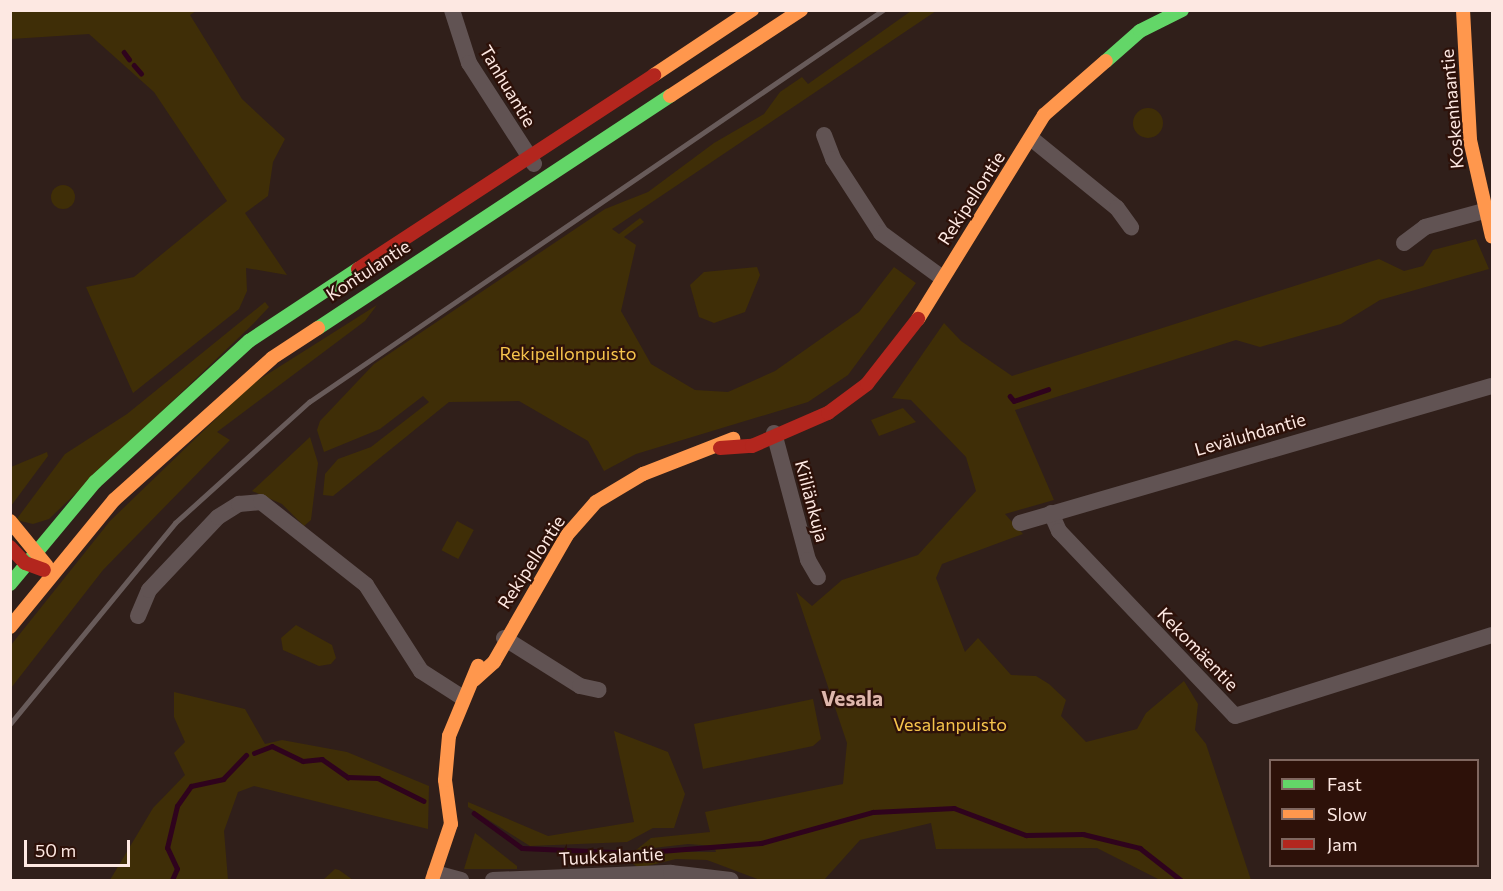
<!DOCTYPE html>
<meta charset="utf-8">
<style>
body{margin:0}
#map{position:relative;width:1503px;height:891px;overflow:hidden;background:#301f1a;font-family:Commissioner,sans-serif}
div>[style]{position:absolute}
.green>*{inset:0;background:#3f2e07;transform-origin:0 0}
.round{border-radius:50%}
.stream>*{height:4.5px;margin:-2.25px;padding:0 2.25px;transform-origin:2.25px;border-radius:2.25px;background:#2f031d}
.street>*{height:16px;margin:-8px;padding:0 8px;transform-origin:8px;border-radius:8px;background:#615353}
.fast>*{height:14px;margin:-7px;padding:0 7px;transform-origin:7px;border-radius:7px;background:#63d668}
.slow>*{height:14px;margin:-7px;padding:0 7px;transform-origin:7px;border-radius:7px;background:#ff974d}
.jam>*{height:14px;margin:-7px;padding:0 7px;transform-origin:7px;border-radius:7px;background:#b3261e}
.rail>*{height:4.5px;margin:-2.25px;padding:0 2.25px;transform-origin:2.25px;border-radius:2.25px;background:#685b5a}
span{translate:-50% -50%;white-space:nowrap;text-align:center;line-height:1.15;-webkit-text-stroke:4.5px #2d1109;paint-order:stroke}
.street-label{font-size:18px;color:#fde8e2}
.park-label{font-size:18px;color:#f6c44c}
.quarter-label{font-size:21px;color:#dfb7ac;font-weight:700}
.frame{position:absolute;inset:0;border:12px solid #fde8e2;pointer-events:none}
.legend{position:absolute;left:1269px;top:759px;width:210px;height:108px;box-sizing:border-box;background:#2d1109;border:2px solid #806760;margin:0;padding:8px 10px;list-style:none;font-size:18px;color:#fde8e2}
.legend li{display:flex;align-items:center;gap:12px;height:30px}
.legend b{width:30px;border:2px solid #806760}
.scale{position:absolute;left:24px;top:840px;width:106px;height:27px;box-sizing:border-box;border:3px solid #fde8e2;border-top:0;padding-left:8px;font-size:18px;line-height:21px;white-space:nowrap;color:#fde8e2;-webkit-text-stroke:4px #2d1109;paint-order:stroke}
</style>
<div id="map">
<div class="green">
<i style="clip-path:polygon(11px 10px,196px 11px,190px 15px,242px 99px,285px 139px,273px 162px,268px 196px,245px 213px,287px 275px,246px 268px,247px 291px,239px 309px,133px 393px,86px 287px,134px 277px,227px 201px,154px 92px,89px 34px,11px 39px)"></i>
<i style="clip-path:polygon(911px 11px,936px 11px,612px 229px,619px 234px,640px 218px,644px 222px,624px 237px,636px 245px,621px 311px,651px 364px,695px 390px,728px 392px,775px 371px,859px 312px,894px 267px,916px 283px,848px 375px,808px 402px,636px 454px,604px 471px,588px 441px,519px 401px,449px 402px,333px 496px,323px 495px,325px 474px,338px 459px,371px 447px,429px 402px,423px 396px,380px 429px,324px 452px,317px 430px,320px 421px,374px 364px,605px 209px,648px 192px,714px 143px,764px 114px,780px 92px,802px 77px,808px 84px)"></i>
<i class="round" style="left:1133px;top:108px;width:30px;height:30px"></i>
<i class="round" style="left:51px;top:185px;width:24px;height:24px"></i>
<i style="clip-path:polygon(1476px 239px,1489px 269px,1380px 300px,1341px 324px,1260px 347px,1236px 340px,1015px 410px,1054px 500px,1005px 514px,1023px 534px,942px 564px,936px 578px,965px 652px,978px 638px,1011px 675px,1036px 676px,1049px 684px,1066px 700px,1061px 716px,1086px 742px,1137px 729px,1146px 713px,1184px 681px,1198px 704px,1195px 730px,1206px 744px,1251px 880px,1160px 880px,1097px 848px,936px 849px,931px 823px,860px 840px,824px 880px,760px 880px,707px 860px,676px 859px,639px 868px,632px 863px,664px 852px,716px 852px,714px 846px,688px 844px,636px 850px,651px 838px,710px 832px,705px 812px,843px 784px,847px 743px,796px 592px,812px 606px,842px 580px,918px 555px,976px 491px,966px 457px,911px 400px,892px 398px,944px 323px,961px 341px,1012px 376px,1379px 259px,1404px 271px,1423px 266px,1433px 250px)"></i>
<i style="clip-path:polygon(757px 267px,760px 275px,745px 312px,714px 323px,699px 317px,690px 285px,704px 272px)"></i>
<i style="clip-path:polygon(265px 302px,269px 307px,253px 324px,49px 519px,33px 524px,16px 520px,65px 454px,127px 414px)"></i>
<i style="clip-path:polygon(377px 305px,365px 321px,217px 432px,230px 440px,103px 570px,11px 688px,11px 645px,110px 521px,252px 384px)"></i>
<i style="clip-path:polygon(903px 408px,916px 422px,879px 436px,871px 420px)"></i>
<i style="clip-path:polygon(310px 437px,318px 463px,311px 520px,304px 526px,282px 504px,252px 491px)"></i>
<i style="clip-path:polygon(47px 452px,48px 456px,11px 506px,11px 467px)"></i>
<i style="left:457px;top:521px;width:19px;height:33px;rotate:28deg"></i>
<i style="clip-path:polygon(296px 625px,332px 645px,336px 658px,331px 664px,319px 666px,283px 650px,281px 638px)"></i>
<i style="clip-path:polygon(174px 692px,245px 709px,265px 744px,282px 740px,347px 752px,429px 786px,428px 829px,254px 786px,238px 792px,224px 831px,228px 880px,110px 880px,153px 808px,185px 775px,174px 753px,185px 742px,174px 717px)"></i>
<i style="clip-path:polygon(813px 699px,821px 739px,813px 746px,703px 769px,694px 724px)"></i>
<i style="clip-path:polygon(614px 731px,668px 752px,685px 794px,674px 828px,653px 828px,627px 842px,530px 846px,468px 807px,468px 802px,548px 836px,634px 822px)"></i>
<i style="clip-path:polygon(475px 833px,517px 866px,517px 869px,464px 869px)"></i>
<i style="clip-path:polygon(335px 869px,339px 870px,353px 880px,323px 880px)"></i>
</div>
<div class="stream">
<i style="left:124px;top:52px;width:9px;rotate:54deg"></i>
<i style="left:134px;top:65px;width:11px;rotate:49deg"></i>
<i style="left:1010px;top:396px;width:6px;rotate:51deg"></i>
<i style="left:1014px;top:401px;width:36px;rotate:-19deg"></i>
<i style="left:254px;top:753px;width:19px;rotate:-21deg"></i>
<i style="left:272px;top:746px;width:34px;rotate:26deg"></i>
<i style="left:303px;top:761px;width:19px;rotate:-6deg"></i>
<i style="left:322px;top:759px;width:32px;rotate:35deg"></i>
<i style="left:348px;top:777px;width:30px;rotate:2deg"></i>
<i style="left:378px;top:778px;width:51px;rotate:26.6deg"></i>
<i style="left:474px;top:813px;width:59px;rotate:36.1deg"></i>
<i style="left:522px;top:848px;width:113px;rotate:2.5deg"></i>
<i style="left:635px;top:853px;width:126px;rotate:-4.5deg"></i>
<i style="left:761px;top:843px;width:116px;rotate:-15.5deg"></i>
<i style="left:873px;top:812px;width:81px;rotate:-2.8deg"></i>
<i style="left:954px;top:808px;width:77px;rotate:20.6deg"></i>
<i style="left:1026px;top:835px;width:57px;rotate:-1deg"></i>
<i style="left:1083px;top:834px;width:59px;rotate:13.8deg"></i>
<i style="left:1140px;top:848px;width:52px;rotate:38deg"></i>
<i style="left:172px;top:880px;width:12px;rotate:-66deg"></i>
<i style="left:177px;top:869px;width:23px;rotate:-115deg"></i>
<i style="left:167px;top:848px;width:43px;rotate:-76.6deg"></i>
<i style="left:177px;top:806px;width:24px;rotate:-55deg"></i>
<i style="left:191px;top:786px;width:33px;rotate:-12deg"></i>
<i style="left:223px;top:779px;width:33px;rotate:-46deg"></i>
</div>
<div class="street">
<i style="left:452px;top:10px;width:56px;rotate:72.2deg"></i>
<i style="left:469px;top:63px;width:120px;rotate:57.2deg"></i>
<i style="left:824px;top:135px;width:26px;rotate:69deg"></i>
<i style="left:833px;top:159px;width:88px;rotate:57deg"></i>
<i style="left:881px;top:233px;width:74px;rotate:36.3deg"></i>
<i style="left:1032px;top:139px;width:109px;rotate:39.1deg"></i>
<i style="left:1117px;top:208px;width:24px;rotate:54deg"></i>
<i style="left:1404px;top:243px;width:26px;rotate:-37deg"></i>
<i style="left:1425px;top:227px;width:61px;rotate:-15.2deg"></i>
<i style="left:774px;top:433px;width:131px;rotate:75deg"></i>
<i style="left:808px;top:560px;width:20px;rotate:60deg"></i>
<i style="left:1051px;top:513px;width:20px;rotate:66deg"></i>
<i style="left:1059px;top:531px;width:255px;rotate:46.4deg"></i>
<i style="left:1235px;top:716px;width:269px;rotate:-17.5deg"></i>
<i style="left:1020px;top:523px;width:491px;rotate:-16.2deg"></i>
<i style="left:138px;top:616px;width:28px;rotate:-67deg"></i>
<i style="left:149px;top:590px;width:100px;rotate:-46.6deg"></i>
<i style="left:218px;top:517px;width:25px;rotate:-32deg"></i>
<i style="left:239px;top:504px;width:22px;rotate:-5deg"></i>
<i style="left:261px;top:502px;width:134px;rotate:38.3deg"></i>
<i style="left:366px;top:585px;width:102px;rotate:57.4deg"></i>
<i style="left:421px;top:671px;width:50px;rotate:32.7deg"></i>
<i style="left:504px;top:638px;width:90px;rotate:32.3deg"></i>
<i style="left:580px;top:686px;width:19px;rotate:12deg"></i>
<i style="left:435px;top:873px;width:27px;rotate:15deg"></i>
<i style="left:493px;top:880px;width:178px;rotate:-2.3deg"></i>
<i style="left:671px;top:873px;width:60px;rotate:6.7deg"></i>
</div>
<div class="fast">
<i style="left:1106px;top:61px;width:45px;rotate:-41.4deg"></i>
<i style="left:1140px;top:31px;width:47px;rotate:-26.6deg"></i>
<i style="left:318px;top:328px;width:422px;rotate:-33.4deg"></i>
<i style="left:10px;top:584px;width:133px;rotate:-50.2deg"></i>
<i style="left:95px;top:482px;width:209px;rotate:-42.5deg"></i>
<i style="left:249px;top:341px;width:131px;rotate:-33.4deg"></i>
</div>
<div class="slow">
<i style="left:1463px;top:10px;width:130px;rotate:86.9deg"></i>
<i style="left:1470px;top:140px;width:99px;rotate:77.2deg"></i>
<i style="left:654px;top:75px;width:118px;rotate:-33.6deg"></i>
<i style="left:670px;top:96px;width:157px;rotate:-33.3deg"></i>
<i style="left:918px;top:319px;width:240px;rotate:-58.3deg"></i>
<i style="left:1044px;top:115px;width:82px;rotate:-41.1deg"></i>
<i style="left:10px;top:521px;width:58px;rotate:50.6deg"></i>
<i style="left:10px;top:627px;width:164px;rotate:-50.7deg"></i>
<i style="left:114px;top:500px;width:212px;rotate:-41.9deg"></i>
<i style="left:272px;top:358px;width:55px;rotate:-33.1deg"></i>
<i style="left:474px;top:680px;width:27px;rotate:-42deg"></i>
<i style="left:494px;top:662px;width:146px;rotate:-60.1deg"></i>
<i style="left:567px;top:535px;width:44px;rotate:-48.7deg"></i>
<i style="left:596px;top:502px;width:55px;rotate:-30.8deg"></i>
<i style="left:643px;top:474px;width:97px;rotate:-21.3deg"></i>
<i style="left:432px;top:880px;width:59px;rotate:-71.3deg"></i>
<i style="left:451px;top:824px;width:44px;rotate:-97.8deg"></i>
<i style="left:445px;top:780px;width:44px;rotate:-84.8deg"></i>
<i style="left:449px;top:736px;width:76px;rotate:-67.5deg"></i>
</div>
<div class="jam">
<i style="left:358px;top:269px;width:354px;rotate:-33.2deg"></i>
<i style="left:720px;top:448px;width:32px;rotate:-4deg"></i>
<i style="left:752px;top:446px;width:83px;rotate:-23.5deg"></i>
<i style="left:828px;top:413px;width:49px;rotate:-36.6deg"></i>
<i style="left:867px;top:384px;width:83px;rotate:-51.9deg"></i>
<i style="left:10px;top:547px;width:22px;rotate:47deg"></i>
<i style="left:25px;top:563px;width:20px;rotate:20deg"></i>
</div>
<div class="rail">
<i style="left:10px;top:724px;width:260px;rotate:-50.6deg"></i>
<i style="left:175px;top:523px;width:181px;rotate:-42.1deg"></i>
<i style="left:309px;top:402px;width:695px;rotate:-34.33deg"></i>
</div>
<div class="street-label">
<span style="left:508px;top:86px;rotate:59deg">Tanhuantie</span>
<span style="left:1452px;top:109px;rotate:-95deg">Koskenhaantie</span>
<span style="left:971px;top:198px;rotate:-57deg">Rekipellontie</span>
<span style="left:368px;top:270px;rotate:-33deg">Kontulantie</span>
<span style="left:1250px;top:434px;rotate:-16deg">Leväluhdantie</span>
<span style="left:812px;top:501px;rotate:75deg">Kiiliänkuja</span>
<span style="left:531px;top:562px;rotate:-57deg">Rekipellontie</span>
<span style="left:1198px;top:649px;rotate:46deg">Kekomäentie</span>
<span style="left:611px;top:856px;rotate:-3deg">Tuukkalantie</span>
</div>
<div class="park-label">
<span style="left:568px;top:353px">Rekipellonpuisto</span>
<span style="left:950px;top:724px">Vesalanpuisto</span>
</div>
<div class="quarter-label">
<span style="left:852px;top:698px">Vesala</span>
</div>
<div class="frame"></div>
<ul class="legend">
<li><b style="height:8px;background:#63d668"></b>Fast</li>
<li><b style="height:8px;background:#ff974d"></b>Slow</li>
<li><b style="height:8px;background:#b3261e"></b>Jam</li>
</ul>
<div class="scale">50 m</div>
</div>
